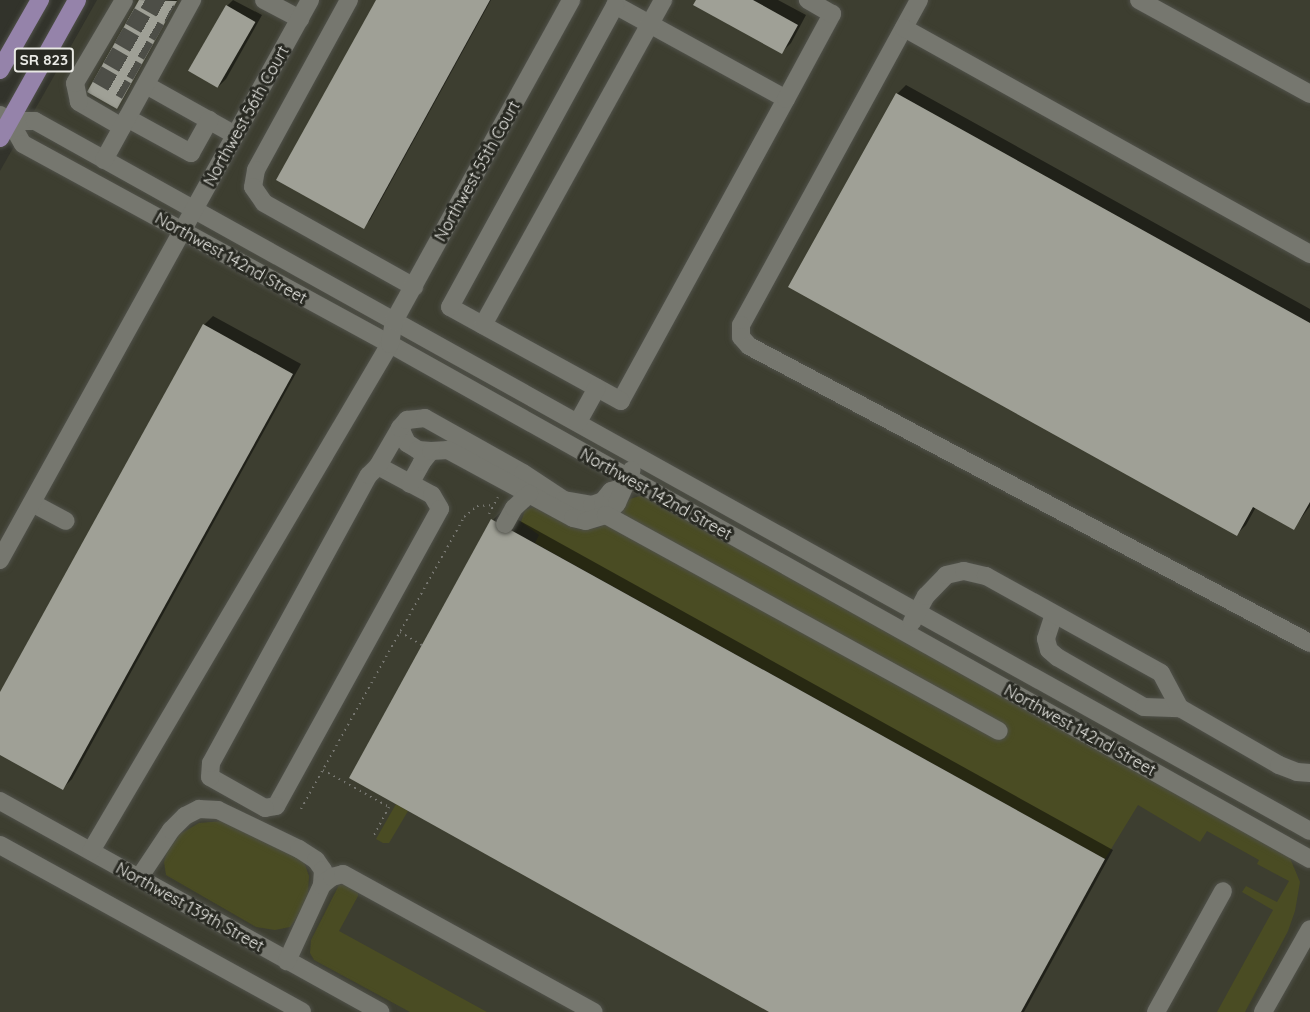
<!DOCTYPE html>
<style>
body{margin:0}
#map{position:relative;width:1310px;height:1012px;overflow:hidden;background:#32332b;font-family:Quicksand,sans-serif}
div>[style]{position:absolute}
.built>*{inset:0;background:#3d3e30}
.green>*{inset:0;background:#4a4c23}
.shadow>*{inset:0;background:#0007}
.building>*{inset:0;background:#9fa096;transform-origin:0 0}
.minor-tunnel>*{height:18px;margin-top:-9px;transform-origin:0;background:repeating-linear-gradient(90deg,#4d4e47 0 18px,transparent 0 27px)}
.path>*{height:2px;margin-top:-1px;transform-origin:0;background:repeating-linear-gradient(90deg,#777771 0 1.5px,transparent 0 6px)}
.roads{filter:drop-shadow(0 0 2px #50514a) drop-shadow(0 0 2px #50514a)}
.minor>*{height:18px;margin:-9px;padding:0 9px;transform-origin:9px;border-radius:9px;background:#76776f}
.major>*{height:18px;margin:-9px;padding:0 9px;transform-origin:9px;border-radius:9px;background:#9583aa}
span{translate:-50% -50%;white-space:nowrap;text-align:center;line-height:1.15;-webkit-text-stroke:6px #282922;paint-order:stroke}
.shield-label span{padding:2px 4px;background:#282922;border:2px solid;border-radius:4px;-webkit-text-stroke-width:0}
.shield-label{font-size:15px;color:#e9e9e4;font-weight:700}
.street-label{font-size:16px;color:#e9e9e4}
</style>
<div id="map">
<div class="built">
<i style="clip-path:polygon(97px 0,1310px 0,1310px 1012px,0 1012px,0 171px)"></i>
</div>
<div class="green">
<i style="clip-path:polygon(643px 495px,1279px 849px,1290px 858px,1300px 882px,1295px 911px,1288px 931px,1245px 1012px,1217px 1012px,1273px 910px,1242px 892px,1246px 886px,1277px 902px,1289px 881px,1257px 864px,1259px 860px,1207px 831px,1200px 842px,1138px 805px,1105px 859px,535px 543px,539px 535px,521px 522px,525px 510px,533px 507px,577px 529px,597px 528px,611px 522px,630px 499px)"></i>
<i style="clip-path:polygon(396px 804px,408px 811px,389px 843px,383px 843px,376px 839px)"></i>
<i style="clip-path:polygon(223px 821px,253px 832px,304px 862px,309px 876px,308px 893px,306px 905px,290px 927px,275px 930px,256px 927px,166px 875px,164px 862px,167px 852px,180px 834px,199px 823px)"></i>
<i style="clip-path:polygon(345px 884px,358px 892px,358px 896px,339px 931px,487px 1012px,410px 1012px,314px 960px,310px 953px,311px 940px,339px 885px)"></i>
</div>
<div class="shadow">
<i style="clip-path:polygon(140px 0,177px 0,118px 106px,89px 91px)"></i>
<i style="clip-path:polygon(233px 0,262px 15px,226px 79px,219px 86px,227px 6px)"></i>
<i style="clip-path:polygon(377px 0,491px 0,370px 220px,363px 227px)"></i>
<i style="clip-path:polygon(697px 0,778px 0,806px 15px,791px 43px,782px 52px)"></i>
<i style="clip-path:polygon(906px 85px,1310px 309px,1310px 506px,1294px 528px,1256px 507px,1246px 525px,1237px 534px,897px 94px)"></i>
<i style="clip-path:polygon(213px 316px,301px 364px,72px 779px,63px 788px,0 754px,0 695px,204px 325px)"></i>
<i style="clip-path:polygon(502px 511px,1113px 850px,1024px 1012px,772px 1012px,351px 778px,493px 520px)"></i>
</div>
<div class="building">
<i style="clip-path:polygon(139px 0,177px 1px,117px 109px,87px 92px)"></i>
<i style="clip-path:polygon(376px 0,490px 0,364px 229px,276px 180px)"></i>
<i style="clip-path:polygon(696px 0,753px 0,798px 25px,782px 54px,693px 5px)"></i>
<i style="left:226px;top:5px;width:34px;height:76px;rotate:30deg"></i>
<i style="clip-path:polygon(896px 93px,1310px 323px,1310px 502px,1294px 530px,1253px 507px,1237px 536px,788px 287px)"></i>
<i style="clip-path:polygon(203px 324px,293px 374px,63px 790px,0 755px,0 692px)"></i>
<i style="clip-path:polygon(491px 519px,1105px 859px,1021px 1012px,769px 1012px,349px 778px)"></i>
</div>
<div class="minor-tunnel">
<i style="left:145px;top:0;width:29px;rotate:29deg"></i>
<i style="left:130px;top:16px;width:34px;rotate:30deg"></i>
<i style="left:119px;top:35px;width:34px;rotate:30deg"></i>
<i style="left:108px;top:55px;width:34px;rotate:30deg"></i>
<i style="left:97px;top:74px;width:34px;rotate:30deg"></i>
</div>
<div class="path">
<i style="left:489px;top:514px;width:19px;rotate:-62deg"></i>
<i style="left:400px;top:632px;width:26px;rotate:31deg"></i>
<i style="left:323px;top:770px;width:76px;rotate:29.3deg"></i>
<i style="left:389px;top:807px;width:34px;rotate:118deg"></i>
<i style="left:301px;top:809px;width:334px;rotate:-60.8deg"></i>
<i style="left:464px;top:517px;width:17px;rotate:-40deg"></i>
<i style="left:477px;top:506px;width:17px;rotate:-3deg"></i>
</div>
<div class="roads">
<div class="minor">
<i style="left:264px;top:0;width:41px;rotate:27.8deg"></i>
<i style="left:349px;top:0;width:194px;rotate:118.7deg"></i>
<i style="left:256px;top:170px;width:17px;rotate:100deg"></i>
<i style="left:253px;top:187px;width:19px;rotate:55deg"></i>
<i style="left:264px;top:203px;width:172px;rotate:29.2deg"></i>
<i style="left:919px;top:0;width:371px;rotate:118.7deg"></i>
<i style="left:741px;top:325px;width:12px;rotate:90deg"></i>
<i style="left:741px;top:337px;width:12px;rotate:48deg"></i>
<i style="left:749px;top:346px;width:635px;rotate:27.9deg"></i>
<i style="left:1139px;top:0;width:195px;rotate:28.8deg"></i>
<i style="left:615px;top:5px;width:195px;rotate:28.8deg"></i>
<i style="left:786px;top:99px;width:344px;rotate:118.7deg"></i>
<i style="left:621px;top:401px;width:195px;rotate:-151.2deg"></i>
<i style="left:450px;top:307px;width:344px;rotate:-61.3deg"></i>
<i style="left:904px;top:28px;width:465px;rotate:29.1deg"></i>
<i style="left:146px;top:85px;width:102px;rotate:29.3deg"></i>
<i style="left:786px;top:99px;width:97px;rotate:-61.6deg"></i>
<i style="left:832px;top:14px;width:28px;rotate:-150deg"></i>
<i style="left:0;top:115px;width:12px;rotate:31deg"></i>
<i style="left:10px;top:121px;width:26px;rotate:61deg"></i>
<i style="left:23px;top:144px;width:418px;rotate:28.6deg"></i>
<i style="left:390px;top:344px;width:1054px;rotate:29.24deg"></i>
<i style="left:127px;top:118px;width:73px;rotate:28.7deg"></i>
<i style="left:191px;top:153px;width:38px;rotate:-61deg"></i>
<i style="left:10px;top:121px;width:25px"></i>
<i style="left:35px;top:121px;width:1459px;rotate:29.11deg"></i>
<i style="left:122px;top:127px;width:50px;rotate:-149.8deg"></i>
<i style="left:79px;top:102px;width:19px;rotate:-102deg"></i>
<i style="left:75px;top:83px;width:96px;rotate:-59.4deg"></i>
<i style="left:104px;top:160px;width:183px;rotate:-61.2deg"></i>
<i style="left:483px;top:325px;width:372px;rotate:-61deg"></i>
<i style="left:578px;top:422px;width:39px;rotate:-61deg"></i>
<i style="left:400px;top:428px;width:17px;rotate:65deg"></i>
<i style="left:407px;top:443px;width:13px;rotate:32deg"></i>
<i style="left:418px;top:450px;width:13px;rotate:4deg"></i>
<i style="left:378px;top:466px;width:61px;rotate:28.2deg"></i>
<i style="left:432px;top:495px;width:16px;rotate:60deg"></i>
<i style="left:440px;top:509px;width:339px;rotate:118.9deg"></i>
<i style="left:276px;top:806px;width:11px;rotate:170deg"></i>
<i style="left:265px;top:808px;width:63px;rotate:-150.6deg"></i>
<i style="left:210px;top:777px;width:14px;rotate:-86deg"></i>
<i style="left:211px;top:763px;width:328px;rotate:-61.3deg"></i>
<i style="left:369px;top:475px;width:13px;rotate:-45deg"></i>
<i style="left:378px;top:466px;width:44px;rotate:-59.9deg"></i>
<i style="left:400px;top:428px;width:11px;rotate:-49deg"></i>
<i style="left:407px;top:420px;width:18px;rotate:-6deg"></i>
<i style="left:425px;top:418px;width:112px;rotate:29.3deg"></i>
<i style="left:523px;top:473px;width:49px;rotate:33.4deg"></i>
<i style="left:564px;top:500px;width:28px;rotate:10deg"></i>
<i style="left:592px;top:505px;width:12px;rotate:-20deg"></i>
<i style="left:603px;top:501px;width:13px;rotate:-51deg"></i>
<i style="left:611px;top:491px;width:10px;rotate:-17deg"></i>
<i style="left:410px;top:484px;width:25px;rotate:-61deg"></i>
<i style="left:422px;top:462px;width:14px;rotate:-51deg"></i>
<i style="left:431px;top:451px;width:17px;rotate:-3deg"></i>
<i style="left:448px;top:450px;width:142px;rotate:28.5deg"></i>
<i style="left:573px;top:518px;width:13px;rotate:13deg"></i>
<i style="left:586px;top:521px;width:21px;rotate:-17deg"></i>
<i style="left:606px;top:515px;width:16px;rotate:-47deg"></i>
<i style="left:617px;top:503px;width:36px;rotate:-66deg"></i>
<i style="left:32px;top:503px;width:38px;rotate:28deg"></i>
<i style="left:606px;top:515px;width:448px;rotate:28.8deg"></i>
<i style="left:505px;top:524px;width:18px;rotate:-61deg"></i>
<i style="left:514px;top:508px;width:21px;rotate:-43deg"></i>
<i style="left:0;top:560px;width:640px;rotate:-61.03deg"></i>
<i style="left:1054px;top:614px;width:26px;rotate:108deg"></i>
<i style="left:1046px;top:639px;width:11px;rotate:75deg"></i>
<i style="left:1049px;top:650px;width:11px;rotate:41deg"></i>
<i style="left:1057px;top:657px;width:100px;rotate:29.9deg"></i>
<i style="left:1144px;top:707px;width:36px;rotate:2deg"></i>
<i style="left:1180px;top:708px;width:114px;rotate:29.9deg"></i>
<i style="left:1279px;top:765px;width:19px;rotate:21deg"></i>
<i style="left:1297px;top:772px;width:13px;rotate:4deg"></i>
<i style="left:912px;top:622px;width:30px;rotate:-62deg"></i>
<i style="left:926px;top:596px;width:29px;rotate:-46deg"></i>
<i style="left:946px;top:575px;width:18px;rotate:-13deg"></i>
<i style="left:964px;top:571px;width:23px;rotate:13deg"></i>
<i style="left:986px;top:576px;width:200px;rotate:29deg"></i>
<i style="left:1161px;top:673px;width:40px;rotate:62deg"></i>
<i style="left:0;top:801px;width:435px;rotate:29deg"></i>
<i style="left:0;top:845px;width:345px;rotate:28.9deg"></i>
<i style="left:91px;top:851px;width:589px;rotate:-59.47deg"></i>
<i style="left:390px;top:344px;width:23px;rotate:-80deg"></i>
<i style="left:394px;top:321px;width:367px;rotate:-61.1deg"></i>
<i style="left:139px;top:878px;width:58px;rotate:-56.3deg"></i>
<i style="left:171px;top:830px;width:20px;rotate:-45deg"></i>
<i style="left:185px;top:816px;width:16px;rotate:-27deg"></i>
<i style="left:199px;top:809px;width:19px;rotate:3deg"></i>
<i style="left:218px;top:810px;width:90px;rotate:25.7deg"></i>
<i style="left:299px;top:849px;width:20px;rotate:33deg"></i>
<i style="left:316px;top:860px;width:12px;rotate:55deg"></i>
<i style="left:323px;top:870px;width:15px;rotate:94deg"></i>
<i style="left:322px;top:885px;width:84px;rotate:114.7deg"></i>
<i style="left:322px;top:885px;width:13px;rotate:-39deg"></i>
<i style="left:332px;top:877px;width:11px;rotate:-15deg"></i>
<i style="left:343px;top:874px;width:286px;rotate:28.8deg"></i>
<i style="left:1156px;top:1012px;width:138px;rotate:-61deg"></i>
<i style="left:1263px;top:1012px;width:95px;rotate:-60.5deg"></i>
</div>
<div class="major">
<i style="left:0;top:70px;width:81px;rotate:-60.3deg"></i>
<i style="left:0;top:138px;width:158px;rotate:-60.8deg"></i>
</div>
</div>
<div class="shield-label">
<span style="left:44px;top:60px">SR 823</span>
</div>
<div class="street-label">
<span style="left:246px;top:116px;rotate:-61deg">Northwest 56th Court</span>
<span style="left:477px;top:171px;rotate:-61deg">Northwest 55th Court</span>
<span style="left:231px;top:258px;rotate:29deg">Northwest 142nd Street</span>
<span style="left:656px;top:494px;rotate:29deg">Northwest 142nd Street</span>
<span style="left:1080px;top:730px;rotate:29deg">Northwest 142nd Street</span>
<span style="left:190px;top:907px;rotate:29deg">Northwest 139th Street</span>
</div>
</div>
